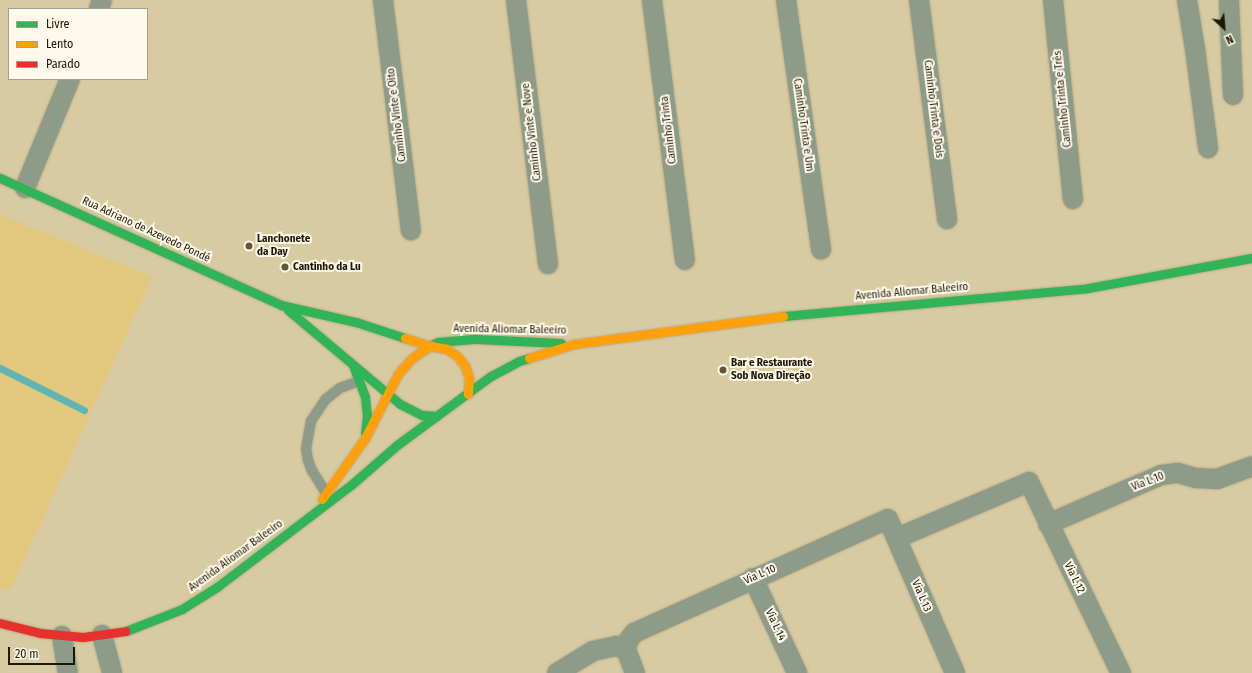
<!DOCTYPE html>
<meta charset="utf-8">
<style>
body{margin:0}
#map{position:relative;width:1252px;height:673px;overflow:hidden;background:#d9cba1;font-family:"Fira Sans Condensed",sans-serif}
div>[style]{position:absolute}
.green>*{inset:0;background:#e1c87d}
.stream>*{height:7px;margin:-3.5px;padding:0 3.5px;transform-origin:3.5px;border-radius:3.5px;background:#61b5b7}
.roads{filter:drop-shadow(0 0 1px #b7ac8c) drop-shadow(0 0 1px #b7ac8c)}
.lane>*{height:10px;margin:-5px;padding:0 5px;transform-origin:5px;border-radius:5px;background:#8d9b88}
.street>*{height:20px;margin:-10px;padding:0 10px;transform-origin:10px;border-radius:10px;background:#8d9b88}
.fast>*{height:9px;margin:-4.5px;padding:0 4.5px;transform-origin:4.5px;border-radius:4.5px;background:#30b455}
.slow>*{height:9px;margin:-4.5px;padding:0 4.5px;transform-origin:4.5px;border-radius:4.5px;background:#ff9f0a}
.jam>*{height:9px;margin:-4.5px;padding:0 4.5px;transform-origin:4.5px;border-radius:4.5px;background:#e5322d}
.dots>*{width:11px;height:11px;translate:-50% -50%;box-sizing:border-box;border:2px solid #fef9ea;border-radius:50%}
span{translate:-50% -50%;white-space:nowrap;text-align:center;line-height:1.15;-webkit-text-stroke:4px #fef9ea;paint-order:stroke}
.street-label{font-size:11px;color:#1f1701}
.poi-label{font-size:11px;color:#1f1701;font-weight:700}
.left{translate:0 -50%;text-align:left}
.legend{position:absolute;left:8px;top:8px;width:140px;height:72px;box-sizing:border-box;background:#fef9ea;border:1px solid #a59f8d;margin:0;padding:5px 7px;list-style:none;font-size:12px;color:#1f1701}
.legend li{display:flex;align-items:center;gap:8px;height:20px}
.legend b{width:20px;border:1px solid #a59f8d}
.north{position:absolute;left:1204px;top:8px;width:40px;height:40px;-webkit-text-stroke:3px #fef9ea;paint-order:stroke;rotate:154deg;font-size:11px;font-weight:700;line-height:16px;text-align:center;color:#1f1701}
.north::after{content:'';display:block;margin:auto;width:14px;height:18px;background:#1f1701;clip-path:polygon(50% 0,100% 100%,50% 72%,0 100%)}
.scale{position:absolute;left:8px;top:647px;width:67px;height:18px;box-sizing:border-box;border:2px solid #1f1701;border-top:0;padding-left:5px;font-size:12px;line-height:14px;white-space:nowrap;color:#1f1701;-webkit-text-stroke:3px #fef9ea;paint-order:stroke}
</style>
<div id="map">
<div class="green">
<i style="clip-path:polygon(0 214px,152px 277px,11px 589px,0 589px)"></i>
</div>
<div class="stream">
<i style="left:0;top:368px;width:94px;rotate:26.6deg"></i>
</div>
<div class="roads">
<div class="lane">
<i style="left:326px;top:493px;width:26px;rotate:-122deg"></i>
<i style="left:312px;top:471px;width:12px;rotate:-110deg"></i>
<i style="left:308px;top:460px;width:11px;rotate:-100deg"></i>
<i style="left:306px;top:449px;width:28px;rotate:-80deg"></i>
<i style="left:311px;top:421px;width:27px;rotate:-56deg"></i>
<i style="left:326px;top:399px;width:18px;rotate:-38deg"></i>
<i style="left:340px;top:388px;width:20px;rotate:-20deg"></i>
</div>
<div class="street">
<i style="left:383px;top:0;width:232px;rotate:83.1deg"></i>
<i style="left:516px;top:0;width:266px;rotate:83.1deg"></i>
<i style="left:652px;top:0;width:262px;rotate:82.8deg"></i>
<i style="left:786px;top:0;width:252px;rotate:82deg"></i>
<i style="left:919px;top:0;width:221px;rotate:82.7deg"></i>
<i style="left:1053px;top:0;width:200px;rotate:84.3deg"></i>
<i style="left:1187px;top:0;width:50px;rotate:80.7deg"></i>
<i style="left:1195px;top:49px;width:100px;rotate:82.5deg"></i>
<i style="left:1229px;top:0;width:95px;rotate:87.6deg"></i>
<i style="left:99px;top:9px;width:9px;rotate:-72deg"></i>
<i style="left:25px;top:188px;width:118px;rotate:-67.6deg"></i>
<i style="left:1048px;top:524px;width:123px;rotate:-23.4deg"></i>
<i style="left:1161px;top:475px;width:17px;rotate:-7deg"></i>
<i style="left:1178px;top:473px;width:19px;rotate:16deg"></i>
<i style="left:1196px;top:478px;width:21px;rotate:3deg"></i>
<i style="left:1217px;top:479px;width:37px;rotate:-20deg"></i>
<i style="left:897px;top:538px;width:143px;rotate:-23deg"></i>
<i style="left:1029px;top:482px;width:212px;rotate:64.3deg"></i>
<i style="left:753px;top:578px;width:105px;rotate:65.1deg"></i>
<i style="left:102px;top:635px;width:39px;rotate:75deg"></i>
<i style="left:62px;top:636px;width:37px;rotate:81deg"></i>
<i style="left:557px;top:673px;width:42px;rotate:-31.4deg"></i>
<i style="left:593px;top:651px;width:24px;rotate:-12deg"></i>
<i style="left:616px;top:646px;width:10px;rotate:17deg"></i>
<i style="left:635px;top:673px;width:26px;rotate:-111deg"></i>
<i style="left:626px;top:649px;width:8px;rotate:-76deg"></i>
<i style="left:628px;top:641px;width:10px;rotate:-53deg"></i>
<i style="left:634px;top:633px;width:278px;rotate:-24.2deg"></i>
<i style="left:888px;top:519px;width:168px;rotate:66.5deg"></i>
</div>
<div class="fast">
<i style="left:0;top:178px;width:308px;rotate:24.3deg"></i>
<i style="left:281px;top:305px;width:77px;rotate:12.8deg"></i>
<i style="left:356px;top:322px;width:52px;rotate:18.1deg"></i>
<i style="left:288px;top:310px;width:146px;rotate:40deg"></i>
<i style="left:400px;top:404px;width:25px;rotate:27deg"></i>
<i style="left:422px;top:415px;width:15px;rotate:4deg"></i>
<i style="left:783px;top:316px;width:306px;rotate:-5.2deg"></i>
<i style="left:1088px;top:288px;width:167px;rotate:-10.4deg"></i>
<i style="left:431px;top:345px;width:8px;rotate:-23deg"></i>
<i style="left:438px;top:342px;width:38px;rotate:-5deg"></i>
<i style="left:476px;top:339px;width:85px;rotate:2.7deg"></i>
<i style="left:354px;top:368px;width:31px;rotate:69deg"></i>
<i style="left:365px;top:397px;width:18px;rotate:84deg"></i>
<i style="left:367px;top:415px;width:18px;rotate:96deg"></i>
<i style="left:126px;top:631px;width:60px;rotate:-21.4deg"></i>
<i style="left:182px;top:609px;width:41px;rotate:-32.2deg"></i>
<i style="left:217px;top:587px;width:168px;rotate:-37.3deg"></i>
<i style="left:351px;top:485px;width:61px;rotate:-41deg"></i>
<i style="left:397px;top:445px;width:117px;rotate:-36.3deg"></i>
<i style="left:491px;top:376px;width:32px;rotate:-28deg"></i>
<i style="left:519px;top:361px;width:10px;rotate:-17deg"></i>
</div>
<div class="slow">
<i style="left:405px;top:338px;width:25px;rotate:18deg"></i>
<i style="left:429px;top:346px;width:18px;rotate:9deg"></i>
<i style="left:447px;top:349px;width:12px;rotate:35deg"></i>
<i style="left:457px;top:356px;width:13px;rotate:51deg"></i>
<i style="left:465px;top:366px;width:13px;rotate:72deg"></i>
<i style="left:469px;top:378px;width:16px;rotate:94deg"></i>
<i style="left:529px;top:358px;width:47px;rotate:-17.3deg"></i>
<i style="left:574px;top:344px;width:211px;rotate:-7.6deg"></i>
<i style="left:322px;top:499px;width:75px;rotate:-54.8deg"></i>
<i style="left:365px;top:438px;width:72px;rotate:-62.7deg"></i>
<i style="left:398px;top:374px;width:21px;rotate:-49deg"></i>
<i style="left:412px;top:358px;width:23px;rotate:-34deg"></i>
</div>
<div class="jam">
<i style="left:0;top:623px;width:41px;rotate:14deg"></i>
<i style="left:40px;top:633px;width:43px;rotate:5.3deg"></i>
<i style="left:83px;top:637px;width:43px;rotate:-7.9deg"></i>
</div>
</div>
<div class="dots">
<i style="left:249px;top:246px;background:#605639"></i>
<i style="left:285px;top:267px;background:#605639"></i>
<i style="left:723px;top:370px;background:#605639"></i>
</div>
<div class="street-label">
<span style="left:1063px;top:99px;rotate:-96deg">Caminho Trinta e Três</span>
<span style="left:933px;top:109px;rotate:83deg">Caminho Trinta e Dois</span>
<span style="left:397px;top:115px;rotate:-97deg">Caminho Vinte e Oito</span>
<span style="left:803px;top:125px;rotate:82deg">Caminho Trinta e Um</span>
<span style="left:669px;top:130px;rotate:-97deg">Caminho Trinta</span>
<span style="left:532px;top:132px;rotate:-97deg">Caminho Vinte e Nove</span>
<span style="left:146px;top:230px;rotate:25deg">Rua Adriano de Azevedo Pondé</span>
<span style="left:912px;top:292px;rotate:-5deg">Avenida Aliomar Baleeiro</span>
<span style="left:510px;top:330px;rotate:1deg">Avenida Aliomar Baleeiro</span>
<span style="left:1148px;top:482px;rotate:-21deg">Via L 10</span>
<span style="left:236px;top:556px;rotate:-36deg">Avenida Aliomar Baleeiro</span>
<span style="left:760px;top:575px;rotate:-24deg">Via L 10</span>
<span style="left:1074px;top:578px;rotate:64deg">Via L 12</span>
<span style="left:921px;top:596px;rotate:67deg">Via L 13</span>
<span style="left:775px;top:625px;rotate:65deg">Via L 14</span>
</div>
<div class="poi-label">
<span class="left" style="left:257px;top:246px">Lanchonete<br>da Day</span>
<span class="left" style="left:293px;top:267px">Cantinho da Lu</span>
<span class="left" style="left:731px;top:370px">Bar e Restaurante<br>Sob Nova Direção</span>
</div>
<ul class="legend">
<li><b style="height:5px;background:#30b455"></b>Livre</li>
<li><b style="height:5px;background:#ff9f0a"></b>Lento</li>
<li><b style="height:5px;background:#e5322d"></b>Parado</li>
</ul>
<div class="north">N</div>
<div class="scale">20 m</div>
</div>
